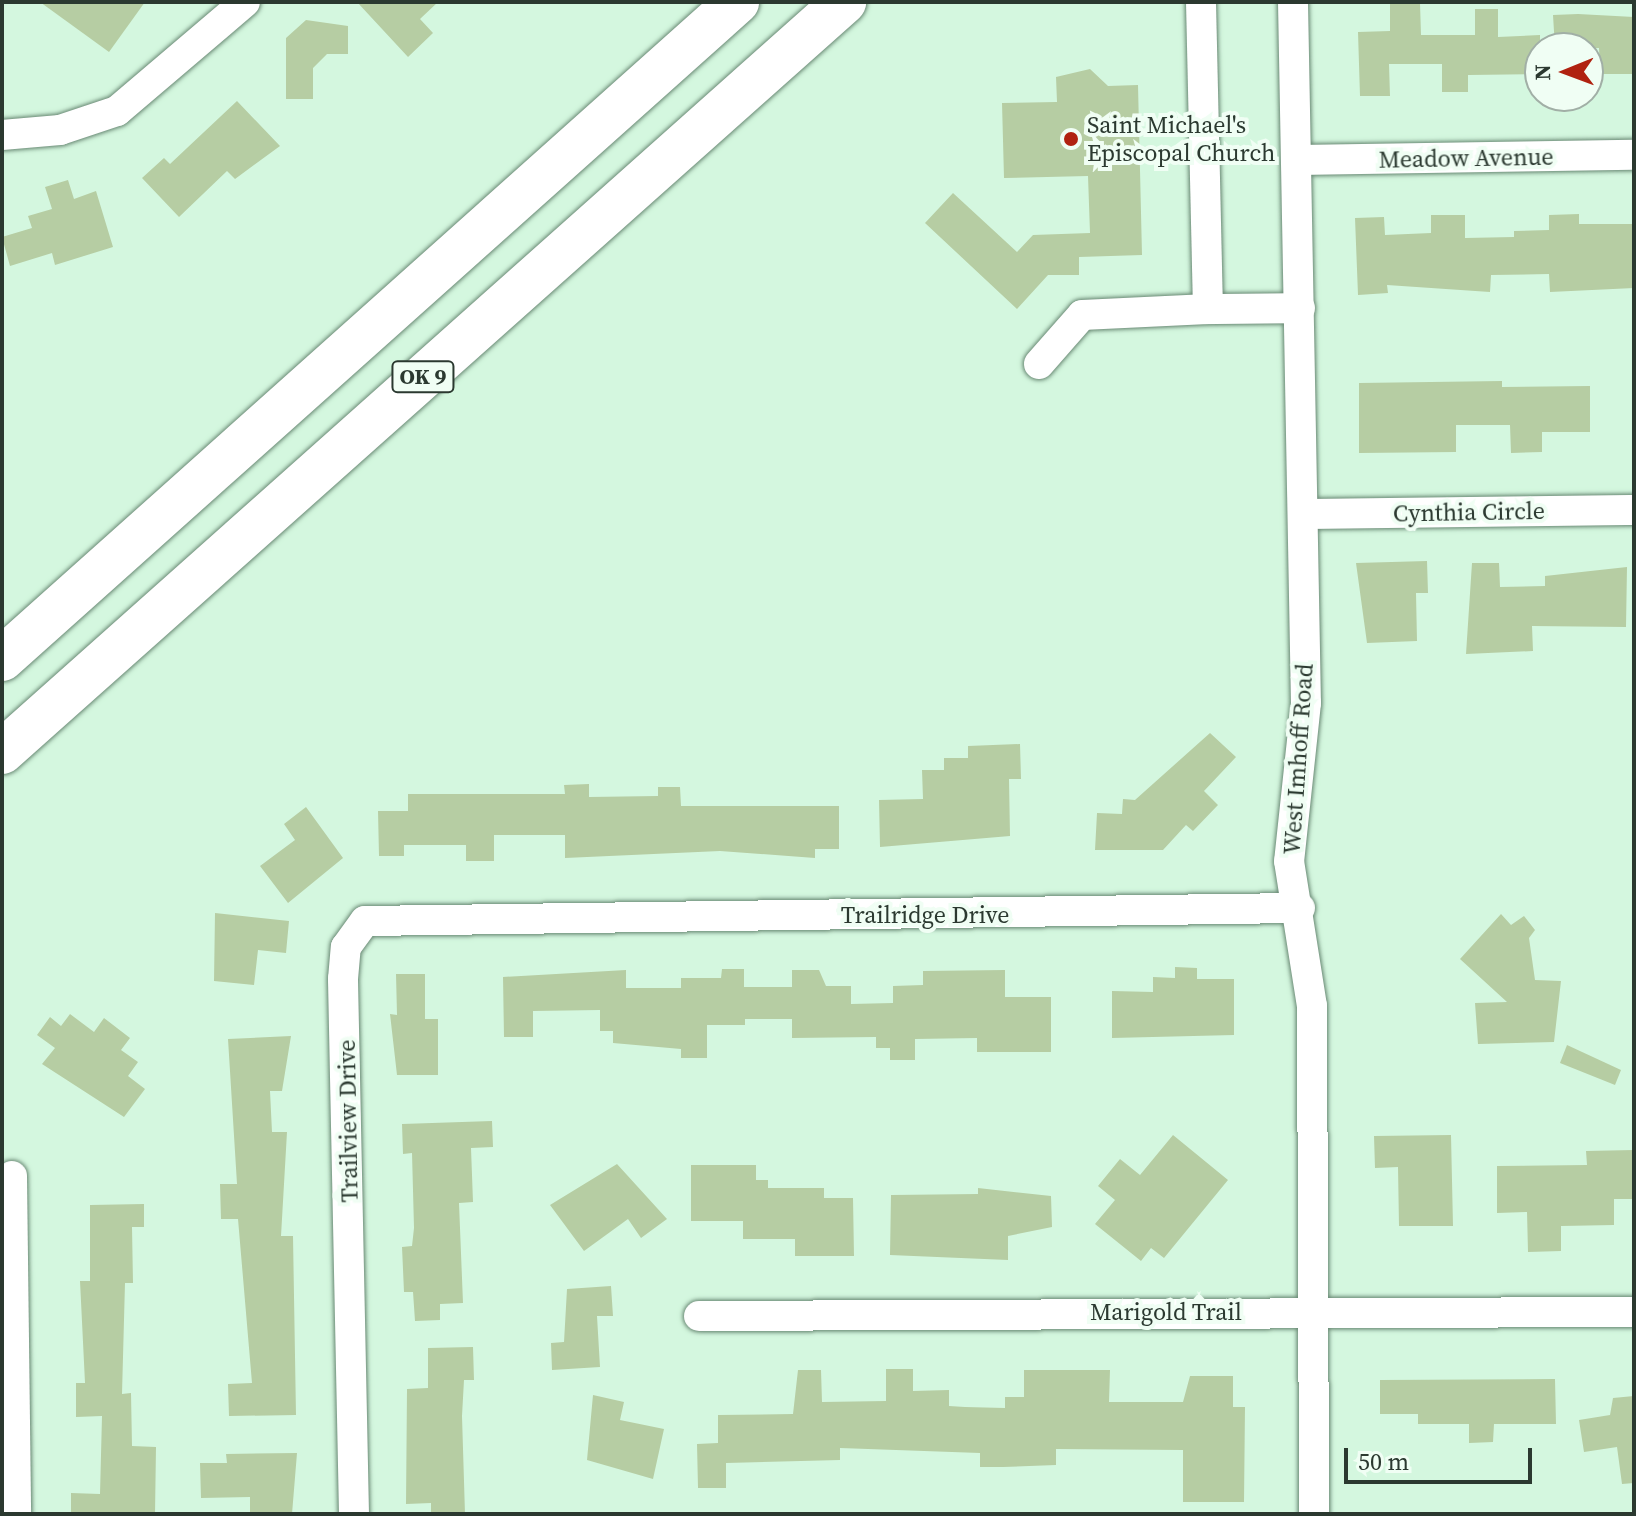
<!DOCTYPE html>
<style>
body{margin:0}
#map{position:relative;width:1636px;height:1516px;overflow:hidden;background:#d4f7df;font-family:"Source Serif 4",serif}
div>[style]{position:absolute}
.building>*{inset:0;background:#b6cda3}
.roads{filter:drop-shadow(0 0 2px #698974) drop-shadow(0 0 2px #698974)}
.minor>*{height:30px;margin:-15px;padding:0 15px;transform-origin:15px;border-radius:15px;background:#fff}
.highway>*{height:44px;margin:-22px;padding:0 22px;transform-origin:22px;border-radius:22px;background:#fff}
.dots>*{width:22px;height:22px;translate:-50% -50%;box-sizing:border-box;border:4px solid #f0fef4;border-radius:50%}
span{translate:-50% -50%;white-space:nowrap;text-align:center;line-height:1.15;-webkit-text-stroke:8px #f0fef4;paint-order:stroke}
.shield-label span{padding:2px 6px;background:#f0fef4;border:2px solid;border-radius:6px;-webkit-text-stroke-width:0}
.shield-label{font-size:22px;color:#2b3930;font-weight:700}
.poi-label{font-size:24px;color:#2b3930}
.left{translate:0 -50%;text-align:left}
.street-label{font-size:24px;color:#2b3930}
.frame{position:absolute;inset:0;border:4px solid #2b3930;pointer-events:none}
.north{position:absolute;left:1524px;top:32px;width:80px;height:80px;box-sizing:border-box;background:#f0fef4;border:2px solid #a1afa6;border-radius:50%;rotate:269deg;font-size:22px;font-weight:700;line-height:32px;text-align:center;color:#2b3930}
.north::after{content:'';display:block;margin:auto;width:28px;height:36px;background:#b02210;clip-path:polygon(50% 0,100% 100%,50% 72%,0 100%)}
.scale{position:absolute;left:1344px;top:1448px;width:188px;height:36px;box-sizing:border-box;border:4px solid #2b3930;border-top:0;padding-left:10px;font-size:24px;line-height:28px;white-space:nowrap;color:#2b3930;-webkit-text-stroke:6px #f0fef4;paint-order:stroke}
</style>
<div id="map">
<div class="building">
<i style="clip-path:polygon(40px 2px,145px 2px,109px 52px)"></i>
<i style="clip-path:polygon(357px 2px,438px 2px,420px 19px,433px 33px,408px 57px)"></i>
<i style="clip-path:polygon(1420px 3px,1421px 35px,1475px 35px,1475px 9px,1498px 9px,1498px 37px,1540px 35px,1540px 74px,1468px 75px,1468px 92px,1442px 92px,1442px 64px,1389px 64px,1390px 96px,1360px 96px,1358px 32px,1390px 31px,1390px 4px)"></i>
<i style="clip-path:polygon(1578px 14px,1634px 17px,1634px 74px,1600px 74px,1599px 48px,1555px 48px,1553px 15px)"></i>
<i style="clip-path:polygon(306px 20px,348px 26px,348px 54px,327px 54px,313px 68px,313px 99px,286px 99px,286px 38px)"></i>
<i style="clip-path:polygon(1090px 69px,1108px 86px,1138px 85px,1142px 255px,1079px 257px,1079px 275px,1048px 275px,1017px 309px,925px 223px,953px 193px,1017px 252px,1033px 235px,1090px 233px,1088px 176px,1004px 178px,1002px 103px,1057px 102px,1056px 77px)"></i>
<i style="clip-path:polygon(237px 101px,280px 146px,235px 179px,227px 171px,179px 217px,142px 178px,164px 158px,170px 164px)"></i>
<i style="clip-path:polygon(68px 180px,74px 199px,96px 191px,113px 247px,55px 265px,52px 253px,10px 266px,2px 237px,32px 228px,28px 216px,52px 209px,45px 187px)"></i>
<i style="clip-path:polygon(1579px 214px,1579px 224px,1634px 224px,1634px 288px,1550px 292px,1549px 274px,1491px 275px,1490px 292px,1387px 285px,1388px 293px,1358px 295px,1355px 218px,1384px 217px,1385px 235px,1431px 233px,1431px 215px,1465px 215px,1465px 238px,1514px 237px,1514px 231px,1549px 230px,1549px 215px)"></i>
<i style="clip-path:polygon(1502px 381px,1502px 387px,1590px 386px,1590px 432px,1542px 432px,1542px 452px,1511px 453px,1510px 425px,1456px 425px,1456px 452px,1359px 453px,1359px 383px)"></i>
<i style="clip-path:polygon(1427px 561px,1428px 593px,1416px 593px,1417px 641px,1367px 643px,1356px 563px)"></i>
<i style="clip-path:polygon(1472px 563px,1499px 563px,1500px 587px,1545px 586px,1545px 576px,1627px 567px,1626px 627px,1532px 626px,1533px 651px,1466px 654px)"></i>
<i style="clip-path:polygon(1210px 733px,1236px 757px,1204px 791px,1218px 805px,1193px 831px,1186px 825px,1163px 850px,1095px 850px,1097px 813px,1122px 814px,1123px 799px,1135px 800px)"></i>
<i style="clip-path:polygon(1020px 744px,1021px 779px,1009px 779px,1010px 836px,880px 847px,879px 800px,923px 799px,922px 770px,944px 770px,944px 758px,968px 758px,968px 746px)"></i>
<i style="clip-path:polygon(589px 784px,589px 797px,658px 796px,658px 787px,680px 787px,681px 806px,839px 806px,839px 849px,815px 849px,815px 858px,720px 851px,565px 858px,565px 835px,494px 835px,494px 861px,466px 861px,466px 845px,404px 845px,404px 856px,379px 856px,378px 811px,408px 811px,408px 794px,565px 794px,564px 785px)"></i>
<i style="clip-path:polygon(306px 807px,343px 858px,288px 903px,260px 866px,295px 840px,284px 824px)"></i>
<i style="clip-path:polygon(215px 913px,289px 921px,286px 953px,258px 950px,254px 985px,214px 981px)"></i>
<i style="clip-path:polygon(1501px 914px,1511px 925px,1524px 916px,1535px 930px,1529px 938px,1535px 980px,1561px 981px,1554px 1042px,1478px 1044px,1475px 1003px,1507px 1002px,1460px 959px)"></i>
<i style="clip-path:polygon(1175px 967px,1197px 968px,1197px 979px,1234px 979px,1234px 1035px,1112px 1038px,1112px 991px,1153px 992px,1153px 977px,1175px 978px)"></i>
<i style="clip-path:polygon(722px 969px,744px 969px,744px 987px,792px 987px,792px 970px,819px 970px,826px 986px,851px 986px,851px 1004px,893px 1003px,893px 986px,923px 985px,923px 971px,1005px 970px,1005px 997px,1051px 997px,1051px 1052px,977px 1052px,977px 1038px,915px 1039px,915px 1060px,890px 1060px,890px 1048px,876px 1048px,876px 1037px,792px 1038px,792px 1019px,745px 1019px,745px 1025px,707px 1025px,707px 1058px,681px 1058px,681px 1049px,613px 1043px,613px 1031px,600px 1031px,600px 1010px,533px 1011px,533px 1037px,504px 1037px,503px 977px,626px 970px,626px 988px,681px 988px,681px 978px,721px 978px)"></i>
<i style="clip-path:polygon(396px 974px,425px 974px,425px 1019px,438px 1019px,438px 1075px,397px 1075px,390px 1014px,397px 1015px)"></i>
<i style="clip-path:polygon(70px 1014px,94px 1032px,104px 1018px,130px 1038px,121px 1050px,138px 1062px,128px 1076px,145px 1089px,124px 1117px,42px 1064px,55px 1048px,37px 1035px,50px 1017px,61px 1026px)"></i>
<i style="clip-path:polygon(291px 1036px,282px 1091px,270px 1091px,272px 1132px,287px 1132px,281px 1236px,293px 1236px,296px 1415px,229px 1416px,228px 1384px,252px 1383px,238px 1219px,221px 1219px,220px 1184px,237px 1184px,228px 1039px)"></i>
<i style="clip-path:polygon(1567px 1045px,1621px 1070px,1615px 1085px,1560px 1063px)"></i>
<i style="clip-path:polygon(492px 1121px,493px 1147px,471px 1148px,473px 1202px,459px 1203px,463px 1303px,440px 1304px,440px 1320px,415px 1321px,413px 1292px,404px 1292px,402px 1247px,412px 1246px,414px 1228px,412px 1153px,403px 1154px,402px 1124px)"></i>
<i style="clip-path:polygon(1173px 1135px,1228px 1180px,1164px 1258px,1151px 1248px,1141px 1261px,1095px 1224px,1115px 1200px,1098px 1186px,1120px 1159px,1140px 1175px)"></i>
<i style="clip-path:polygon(1451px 1135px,1453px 1226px,1399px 1226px,1398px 1167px,1375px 1168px,1374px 1136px)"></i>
<i style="clip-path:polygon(1634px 1150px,1634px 1199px,1614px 1199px,1614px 1225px,1561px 1226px,1561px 1251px,1528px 1252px,1527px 1212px,1497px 1213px,1497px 1166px,1587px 1165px,1586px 1151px)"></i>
<i style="clip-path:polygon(617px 1164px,667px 1219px,641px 1238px,628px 1219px,584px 1251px,550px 1205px)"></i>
<i style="clip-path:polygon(691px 1165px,756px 1165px,756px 1180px,768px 1180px,768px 1188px,824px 1188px,824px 1198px,853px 1198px,854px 1256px,795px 1256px,795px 1239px,743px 1239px,743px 1221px,691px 1221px)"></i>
<i style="clip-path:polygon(978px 1188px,1051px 1196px,1052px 1227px,1008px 1236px,1008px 1260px,890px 1255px,891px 1195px,978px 1194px)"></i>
<i style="clip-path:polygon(144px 1204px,144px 1227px,132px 1227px,133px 1283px,125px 1283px,122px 1394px,131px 1393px,132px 1446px,156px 1447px,155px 1514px,71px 1514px,71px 1493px,100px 1494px,102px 1416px,76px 1417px,76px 1383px,85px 1383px,80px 1281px,90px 1281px,90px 1205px)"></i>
<i style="clip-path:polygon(611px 1286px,613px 1316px,597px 1316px,600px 1367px,552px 1370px,551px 1343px,564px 1342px,567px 1289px)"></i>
<i style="clip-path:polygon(473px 1347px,474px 1380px,464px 1380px,462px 1416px,465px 1514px,431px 1514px,431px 1503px,406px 1504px,407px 1389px,428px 1388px,428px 1348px)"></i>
<i style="clip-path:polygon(886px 1369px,913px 1369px,913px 1391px,949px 1390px,949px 1406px,965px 1407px,1005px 1408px,1005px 1397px,1024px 1397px,1024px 1370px,1110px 1370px,1109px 1402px,1183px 1402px,1190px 1376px,1233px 1376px,1233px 1407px,1245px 1407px,1244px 1502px,1183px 1502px,1183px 1450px,1056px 1449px,1056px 1465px,1003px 1467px,980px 1467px,980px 1453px,840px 1448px,840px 1460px,726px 1463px,726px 1488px,698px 1488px,697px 1444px,718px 1443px,718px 1415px,793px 1414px,798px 1370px,821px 1370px,822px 1402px,886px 1401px)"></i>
<i style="clip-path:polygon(1555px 1379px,1556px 1424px,1494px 1424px,1493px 1442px,1469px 1443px,1469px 1424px,1418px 1424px,1418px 1414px,1380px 1414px,1380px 1380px)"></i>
<i style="clip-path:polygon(593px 1395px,624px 1402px,620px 1420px,664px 1429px,653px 1479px,587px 1460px)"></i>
<i style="clip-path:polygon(1634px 1396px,1634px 1483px,1622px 1484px,1617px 1447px,1584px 1452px,1579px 1420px,1610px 1415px,1613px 1398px)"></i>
<i style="clip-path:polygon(297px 1453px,292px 1514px,250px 1514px,250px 1497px,201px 1498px,200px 1463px,227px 1463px,226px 1454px)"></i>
</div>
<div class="roads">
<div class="minor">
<i style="left:1201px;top:2px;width:307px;rotate:88.7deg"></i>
<i style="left:1208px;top:309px;width:92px;rotate:-0.6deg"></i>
<i style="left:1293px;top:2px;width:701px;rotate:88.94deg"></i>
<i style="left:1306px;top:703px;width:159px;rotate:96.1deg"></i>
<i style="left:1289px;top:861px;width:147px;rotate:81deg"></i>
<i style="left:1312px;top:1006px;width:508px;rotate:89.77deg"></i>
<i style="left:2px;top:135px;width:58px;rotate:-4.9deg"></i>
<i style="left:60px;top:130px;width:60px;rotate:-18.4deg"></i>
<i style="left:117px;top:111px;width:168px;rotate:-40.4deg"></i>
<i style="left:1297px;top:160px;width:337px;rotate:-0.9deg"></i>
<i style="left:1039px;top:364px;width:65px;rotate:-48.7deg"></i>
<i style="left:1082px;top:315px;width:126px;rotate:-2.7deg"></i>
<i style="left:1303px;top:514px;width:331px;rotate:-0.7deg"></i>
<i style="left:12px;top:1176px;width:338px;rotate:89.3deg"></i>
<i style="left:699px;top:1316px;width:934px;rotate:-0.25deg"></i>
<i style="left:354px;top:1514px;width:535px;rotate:-91.18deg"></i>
<i style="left:343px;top:979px;width:32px;rotate:-85deg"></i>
<i style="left:346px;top:947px;width:32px;rotate:-54deg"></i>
<i style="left:365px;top:921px;width:935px;rotate:-0.8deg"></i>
</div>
<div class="highway">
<i style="left:2px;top:659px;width:986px;rotate:-41.79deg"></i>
<i style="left:2px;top:752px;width:1128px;rotate:-41.69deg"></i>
</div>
</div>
<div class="dots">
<i style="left:1071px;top:139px;background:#b02210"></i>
</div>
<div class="shield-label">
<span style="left:423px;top:377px">OK 9</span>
</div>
<div class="poi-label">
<span class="left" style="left:1087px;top:139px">Saint Michael's<br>Episcopal Church</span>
</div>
<div class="street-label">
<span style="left:1466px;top:158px;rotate:-1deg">Meadow Avenue</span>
<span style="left:1469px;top:512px;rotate:-1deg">Cynthia Circle</span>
<span style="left:1298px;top:759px;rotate:-86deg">West Imhoff Road</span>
<span style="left:925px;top:915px">Trailridge Drive</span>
<span style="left:348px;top:1121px;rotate:-91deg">Trailview Drive</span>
<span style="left:1166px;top:1312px">Marigold Trail</span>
</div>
<div class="frame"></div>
<div class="north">N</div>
<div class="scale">50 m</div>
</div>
